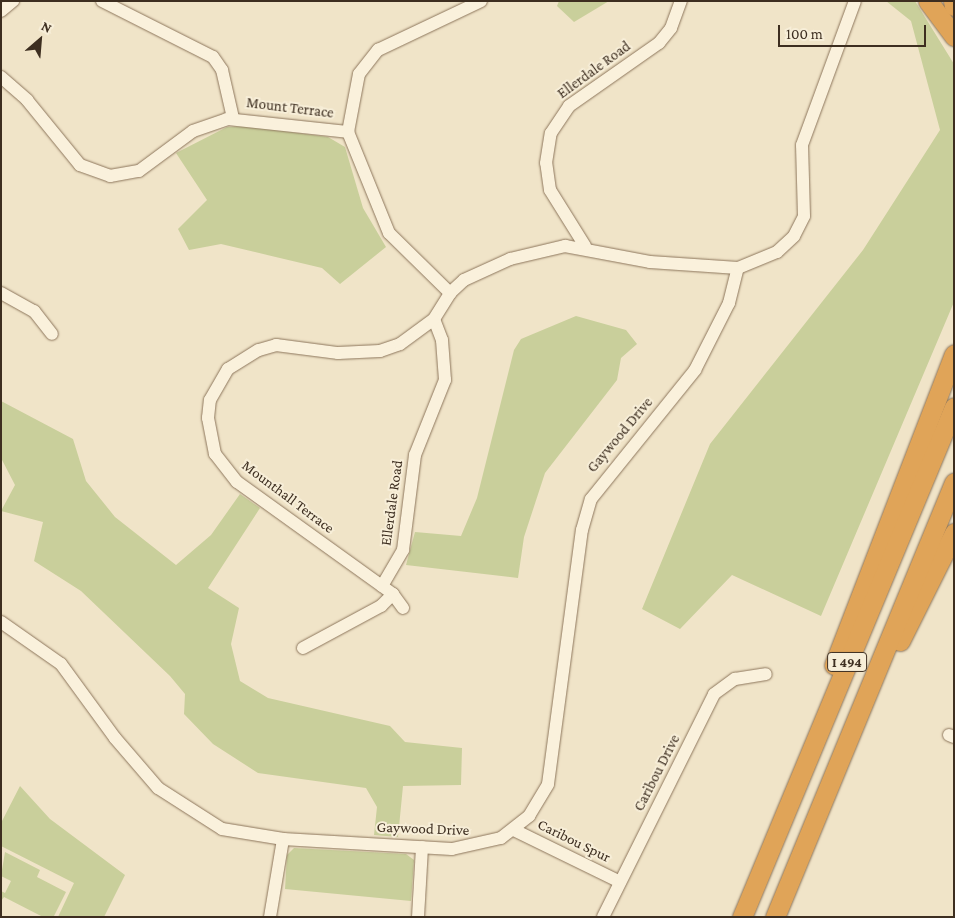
<!DOCTYPE html>
<style>
body{margin:0}
#map{position:relative;width:955px;height:918px;overflow:hidden;background:#f0e4c8;font-family:"Crimson Pro",serif}
div>[style]{position:absolute}
.green>*{inset:0;background:#c9cf9b}
.roads{filter:drop-shadow(0 0 1px #8d765c) drop-shadow(0 0 1px #8d765c)}
.minor>*{height:12px;margin:-6px;padding:0 6px;transform-origin:6px;border-radius:6px;background:#faf1dc}
.highway>*{height:19px;margin:-9.5px;padding:0 9.5px;transform-origin:9.5px;border-radius:9.5px;background:#e0a458}
span{translate:-50% -50%;white-space:nowrap;text-align:center;line-height:1.15;-webkit-text-stroke:4px #f7eed8;paint-order:stroke}
.shield-label span{padding:1px 4px;background:#f7eed8;border:1px solid;border-radius:4px;-webkit-text-stroke-width:0}
.shield-label{font-size:14px;color:#3d2e20;font-weight:700}
.street-label{font-size:15px;color:#3d2e20}
.frame{position:absolute;inset:0;border:2px solid #3d2e20;pointer-events:none}
.north{position:absolute;left:15px;top:15px;width:50px;height:50px;-webkit-text-stroke:4px #f7eed8;paint-order:stroke;rotate:27deg;font-size:14px;font-weight:700;line-height:20px;text-align:center;color:#3d2e20}
.north::after{content:'';display:block;margin:auto;width:18px;height:22px;background:#3d2e20;clip-path:polygon(50% 0,100% 100%,50% 72%,0 100%)}
.scale{position:absolute;left:778px;top:25px;width:148px;height:22px;box-sizing:border-box;border:2px solid #3d2e20;border-top:0;padding-left:6px;font-size:15px;line-height:18px;white-space:nowrap;color:#3d2e20;-webkit-text-stroke:4px #f7eed8;paint-order:stroke}
</style>
<div id="map">
<div class="green">
<i style="clip-path:polygon(559px 1px,609px 1px,574px 22px,557px 6px)"></i>
<i style="clip-path:polygon(886px 1px,915px 1px,954px 64px,954px 302px,821px 616px,732px 575px,680px 629px,642px 609px,710px 444px,863px 250px,940px 130px,911px 21px)"></i>
<i style="clip-path:polygon(246px 126px,328px 137px,345px 147px,363px 208px,386px 247px,340px 284px,322px 268px,221px 244px,189px 250px,178px 229px,207px 200px,176px 153px,227px 127px)"></i>
<i style="clip-path:polygon(576px 316px,626px 330px,637px 344px,621px 358px,617px 380px,545px 473px,524px 537px,518px 578px,406px 565px,415px 532px,461px 536px,477px 498px,514px 350px,521px 339px)"></i>
<i style="clip-path:polygon(1px 401px,73px 439px,86px 481px,115px 517px,176px 565px,211px 535px,240px 494px,260px 508px,208px 588px,239px 608px,231px 644px,240px 681px,268px 698px,390px 726px,405px 742px,462px 748px,461px 785px,403px 786px,398px 837px,374px 835px,377px 807px,366px 788px,258px 773px,213px 744px,184px 714px,185px 694px,170px 676px,81px 591px,34px 561px,43px 522px,1px 511px,15px 485px,1px 458px)"></i>
<i style="clip-path:polygon(20px 786px,50px 819px,125px 875px,104px 917px,58px 917px,74px 883px,1px 846px,1px 823px)"></i>
<i style="clip-path:polygon(294px 848px,406px 854px,414px 860px,411px 901px,285px 889px,287px 855px)"></i>
<i style="clip-path:polygon(5px 852px,40px 870px,37px 877px,66px 892px,54px 916px,43px 917px,4px 897px,1px 901px,1px 891px,5px 893px,11px 881px,1px 876px)"></i>
</div>
<div class="roads">
<div class="minor">
<i style="left:102px;top:1px;width:124px;rotate:26.8deg"></i>
<i style="left:213px;top:57px;width:16px;rotate:55deg"></i>
<i style="left:222px;top:70px;width:49px;rotate:77.1deg"></i>
<i style="left:1px;top:11px;width:16px;rotate:-40deg"></i>
<i style="left:1px;top:77px;width:35px;rotate:41deg"></i>
<i style="left:27px;top:100px;width:84px;rotate:50.8deg"></i>
<i style="left:80px;top:165px;width:32px;rotate:20deg"></i>
<i style="left:110px;top:176px;width:29px;rotate:-10deg"></i>
<i style="left:139px;top:171px;width:67px;rotate:-36.5deg"></i>
<i style="left:193px;top:131px;width:36px;rotate:-19deg"></i>
<i style="left:227px;top:119px;width:122px;rotate:6.1deg"></i>
<i style="left:348px;top:132px;width:109px;rotate:67.9deg"></i>
<i style="left:389px;top:233px;width:86px;rotate:44.5deg"></i>
<i style="left:348px;top:132px;width:59px;rotate:-79.3deg"></i>
<i style="left:359px;top:74px;width:31px;rotate:-52deg"></i>
<i style="left:378px;top:50px;width:114px;rotate:-25.4deg"></i>
<i style="left:585px;top:246px;width:66px;rotate:-122deg"></i>
<i style="left:550px;top:190px;width:27px;rotate:-98deg"></i>
<i style="left:546px;top:163px;width:30px;rotate:-81deg"></i>
<i style="left:551px;top:133px;width:32px;rotate:-56deg"></i>
<i style="left:569px;top:106px;width:110px;rotate:-35deg"></i>
<i style="left:659px;top:43px;width:19px;rotate:-51deg"></i>
<i style="left:671px;top:28px;width:29px;rotate:-70deg"></i>
<i style="left:1px;top:293px;width:38px;rotate:29deg"></i>
<i style="left:34px;top:311px;width:29px;rotate:52deg"></i>
<i style="left:382px;top:586px;width:42px;rotate:-59.7deg"></i>
<i style="left:403px;top:550px;width:96px;rotate:-82.8deg"></i>
<i style="left:415px;top:455px;width:81px;rotate:-68.2deg"></i>
<i style="left:445px;top:380px;width:40px;rotate:-94.3deg"></i>
<i style="left:442px;top:340px;width:22px;rotate:-111deg"></i>
<i style="left:434px;top:319px;width:31px;rotate:-58deg"></i>
<i style="left:450px;top:293px;width:19px;rotate:-43deg"></i>
<i style="left:464px;top:280px;width:51px;rotate:-24.5deg"></i>
<i style="left:510px;top:259px;width:57px;rotate:-13.3deg"></i>
<i style="left:565px;top:246px;width:86px;rotate:10.7deg"></i>
<i style="left:650px;top:262px;width:88px;rotate:3.9deg"></i>
<i style="left:738px;top:268px;width:42px;rotate:-22.3deg"></i>
<i style="left:777px;top:252px;width:23px;rotate:-43deg"></i>
<i style="left:794px;top:236px;width:22px;rotate:-63deg"></i>
<i style="left:804px;top:216px;width:71px;rotate:-91.6deg"></i>
<i style="left:802px;top:145px;width:153px;rotate:-69.8deg"></i>
<i style="left:403px;top:608px;width:17px;rotate:-126deg"></i>
<i style="left:393px;top:594px;width:192px;rotate:-144.3deg"></i>
<i style="left:237px;top:482px;width:36px;rotate:-128deg"></i>
<i style="left:215px;top:454px;width:37px;rotate:-101deg"></i>
<i style="left:208px;top:418px;width:18px;rotate:-84deg"></i>
<i style="left:210px;top:400px;width:36px;rotate:-60deg"></i>
<i style="left:228px;top:369px;width:36px;rotate:-32deg"></i>
<i style="left:259px;top:350px;width:18px;rotate:-16deg"></i>
<i style="left:276px;top:345px;width:63px;rotate:7.4deg"></i>
<i style="left:338px;top:353px;width:42px;rotate:-2.7deg"></i>
<i style="left:380px;top:351px;width:21px;rotate:-19deg"></i>
<i style="left:400px;top:344px;width:42px;rotate:-36.3deg"></i>
<i style="left:1px;top:622px;width:73px;rotate:35deg"></i>
<i style="left:61px;top:664px;width:92px;rotate:53.9deg"></i>
<i style="left:115px;top:738px;width:66px;rotate:49.3deg"></i>
<i style="left:158px;top:788px;width:76px;rotate:32.6deg"></i>
<i style="left:222px;top:829px;width:62px;rotate:9.3deg"></i>
<i style="left:283px;top:839px;width:169px;rotate:3.4deg"></i>
<i style="left:452px;top:849px;width:50px;rotate:-12.7deg"></i>
<i style="left:501px;top:838px;width:36px;rotate:-38deg"></i>
<i style="left:529px;top:816px;width:37px;rotate:-59deg"></i>
<i style="left:548px;top:784px;width:256px;rotate:-82.4deg"></i>
<i style="left:582px;top:530px;width:32px;rotate:-74deg"></i>
<i style="left:591px;top:499px;width:166px;rotate:-51.1deg"></i>
<i style="left:695px;top:370px;width:75px;rotate:-63.1deg"></i>
<i style="left:729px;top:303px;width:36px;rotate:-76deg"></i>
<i style="left:303px;top:648px;width:89px;rotate:-28.3deg"></i>
<i style="left:381px;top:606px;width:17px;rotate:-45deg"></i>
<i style="left:949px;top:735px;width:5px;rotate:22deg"></i>
<i style="left:514px;top:830px;width:118px;rotate:26.1deg"></i>
<i style="left:270px;top:917px;width:79px;rotate:-80.5deg"></i>
<i style="left:418px;top:917px;width:70px;rotate:-86.7deg"></i>
<i style="left:603px;top:917px;width:249px;rotate:-63.5deg"></i>
<i style="left:714px;top:694px;width:26px;rotate:-36deg"></i>
<i style="left:735px;top:679px;width:31px;rotate:-9deg"></i>
</div>
<div class="highway">
<i style="left:928px;top:1px;width:44px;rotate:53.4deg"></i>
<i style="left:953px;top:1px;width:5px;rotate:79deg"></i>
<i style="left:900px;top:641px;width:121px;rotate:-63.4deg"></i>
<i style="left:834px;top:665px;width:333px;rotate:-68.9deg"></i>
<i style="left:742px;top:917px;width:552px;rotate:-67.43deg"></i>
<i style="left:775px;top:917px;width:470px;rotate:-67.6deg"></i>
</div>
</div>
<div class="shield-label">
<span style="left:847px;top:662px">I 494</span>
</div>
<div class="street-label">
<span style="left:594px;top:70px;rotate:-36deg">Ellerdale Road</span>
<span style="left:290px;top:108px;rotate:7deg">Mount Terrace</span>
<span style="left:620px;top:435px;rotate:-50deg">Gaywood Drive</span>
<span style="left:288px;top:497px;rotate:37deg">Mounthall Terrace</span>
<span style="left:392px;top:503px;rotate:-82deg">Ellerdale Road</span>
<span style="left:657px;top:773px;rotate:-63deg">Caribou Drive</span>
<span style="left:423px;top:829px;rotate:2deg">Gaywood Drive</span>
<span style="left:574px;top:841px;rotate:26deg">Caribou Spur</span>
</div>
<div class="frame"></div>
<div class="north">N</div>
<div class="scale">100 m</div>
</div>
